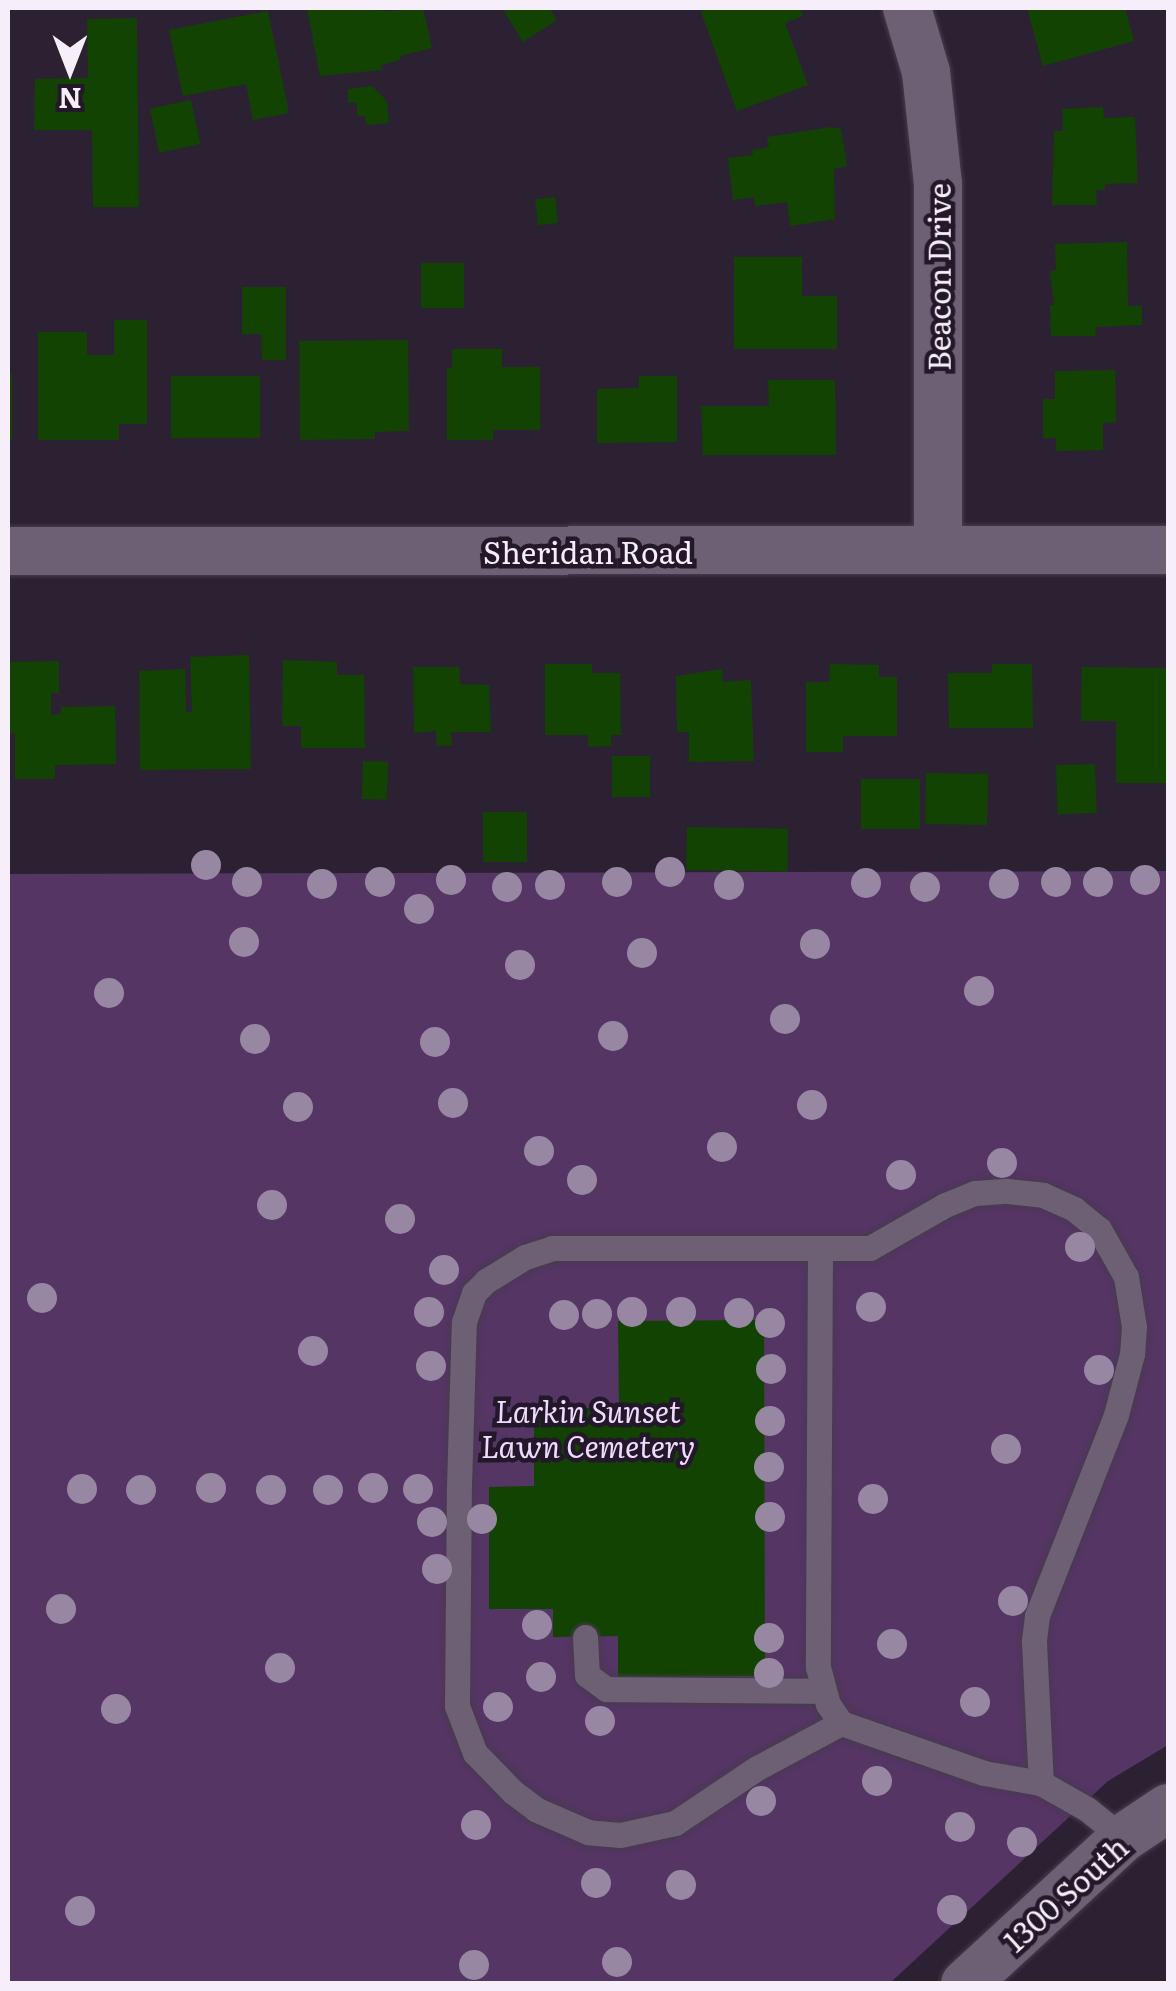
<!DOCTYPE html>
<style>
body{margin:0}
#map{position:relative;width:1176px;height:1991px;overflow:hidden;background:#2c2133;font-family:Literata,serif}
div>[style]{position:absolute}
.green>*{inset:0;background:#543564}
.building>*{inset:0;background:#124303;transform-origin:0 0}
.roads{filter:drop-shadow(0 0 2px #463c4b) drop-shadow(0 0 2px #463c4b)}
.service>*{height:25px;margin:-12.5px;padding:0 12.5px;transform-origin:12.5px;border-radius:12.5px;background:#6d6074}
.minor>*{height:48px;margin:-24px;padding:0 24px;transform-origin:24px;border-radius:24px;background:#6d6074}
.trees>*{width:30px;height:30px;margin:-15px;border-radius:50%;background:#9887a3}
span{translate:-50% -50%;white-space:nowrap;text-align:center;line-height:1.15;-webkit-text-stroke:9px #221829;paint-order:stroke}
.street-label{font-size:30px;color:#f6effa}
.park-label{font-size:30px;color:#f0dafe;font-style:italic}
.frame{position:absolute;inset:0;border:10px solid #f6effa;pointer-events:none}
.north{position:absolute;left:20px;top:20px;width:100px;height:100px;-webkit-text-stroke:8px #221829;paint-order:stroke;rotate:180deg;font-size:28px;font-weight:700;line-height:40px;text-align:center;color:#f6effa}
.north::after{content:'';display:block;margin:auto;width:35px;height:45px;background:#f6effa;clip-path:polygon(50% 0,100% 100%,50% 72%,0 100%)}
</style>
<div id="map">
<div class="green">
<i style="clip-path:polygon(1168px 871px,1168px 1745px,1108px 1781px,890px 1983px,8px 1983px,8px 874px)"></i>
</div>
<div class="building">
<i style="clip-path:polygon(307px 8px,392px 11px,423px 8px,432px 48px,400px 56px,401px 60px,381px 65px,382px 70px,320px 76px)"></i>
<i style="clip-path:polygon(502px 8px,549px 8px,557px 20px,523px 42px)"></i>
<i style="clip-path:polygon(705px 8px,800px 8px,803px 16px,785px 23px,808px 85px,737px 111px,701px 12px)"></i>
<i style="clip-path:polygon(1027px 8px,1125px 8px,1134px 41px,1043px 66px)"></i>
<i style="clip-path:polygon(268px 11px,289px 113px,253px 120px,246px 84px,183px 96px,169px 30px)"></i>
<i style="clip-path:polygon(137px 18px,139px 207px,93px 207px,92px 130px,34px 130px,35px 79px,88px 78px,87px 19px)"></i>
<i style="clip-path:polygon(372px 86px,387px 101px,389px 123px,366px 125px,365px 116px,357px 116px,357px 103px,348px 103px,348px 89px)"></i>
<i style="left:191px;top:100px;width:45px;height:42px;rotate:78deg"></i>
<i style="clip-path:polygon(1103px 107px,1104px 118px,1135px 117px,1138px 183px,1105px 184px,1105px 190px,1096px 190px,1097px 205px,1052px 205px,1054px 131px,1063px 131px,1062px 109px)"></i>
<i style="clip-path:polygon(831px 127px,841px 129px,847px 166px,834px 169px,835px 219px,790px 226px,787px 202px,755px 206px,754px 197px,733px 200px,728px 158px,753px 155px,752px 150px,769px 147px,767px 137px)"></i>
<i style="left:555px;top:197px;width:26px;height:20px;rotate:83deg"></i>
<i style="clip-path:polygon(1127px 242px,1128px 306px,1142px 306px,1142px 325px,1095px 327px,1096px 336px,1051px 336px,1050px 305px,1054px 305px,1050px 271px,1056px 270px,1055px 244px)"></i>
<i style="clip-path:polygon(734px 257px,802px 257px,802px 296px,837px 296px,837px 349px,734px 349px)"></i>
<i style="left:421px;top:263px;width:43px;height:45px"></i>
<i style="clip-path:polygon(242px 287px,286px 287px,286px 360px,262px 360px,261px 334px,242px 334px)"></i>
<i style="clip-path:polygon(114px 320px,147px 320px,147px 424px,119px 424px,119px 440px,38px 440px,38px 332px,87px 332px,87px 355px,114px 355px)"></i>
<i style="clip-path:polygon(408px 340px,409px 431px,375px 432px,375px 439px,300px 440px,299px 341px)"></i>
<i style="clip-path:polygon(452px 349px,502px 349px,502px 367px,540px 367px,540px 430px,493px 430px,493px 440px,447px 440px,447px 368px,452px 368px)"></i>
<i style="clip-path:polygon(1115px 370px,1116px 422px,1103px 423px,1103px 450px,1056px 451px,1056px 438px,1043px 438px,1043px 399px,1055px 399px,1055px 371px)"></i>
<i style="left:8px;top:374px;width:4px;height:65px"></i>
<i style="left:171px;top:376px;width:89px;height:62px"></i>
<i style="clip-path:polygon(639px 376px,677px 376px,677px 442px,597px 443px,597px 389px,639px 388px)"></i>
<i style="clip-path:polygon(768px 380px,835px 380px,836px 455px,703px 455px,701px 406px,769px 406px)"></i>
<i style="clip-path:polygon(249px 655px,251px 769px,140px 770px,139px 671px,185px 669px,186px 712px,192px 712px,190px 657px)"></i>
<i style="clip-path:polygon(283px 660px,337px 662px,337px 675px,364px 675px,365px 748px,301px 748px,301px 726px,282px 726px)"></i>
<i style="clip-path:polygon(59px 661px,59px 693px,51px 693px,51px 715px,61px 714px,61px 707px,115px 706px,116px 764px,55px 765px,55px 779px,15px 779px,15px 733px,8px 733px,8px 662px)"></i>
<i style="clip-path:polygon(545px 664px,592px 664px,592px 673px,620px 673px,621px 735px,611px 735px,611px 746px,588px 747px,588px 735px,545px 735px)"></i>
<i style="clip-path:polygon(830px 664px,879px 665px,879px 677px,897px 677px,897px 736px,843px 736px,843px 752px,806px 752px,806px 682px,829px 682px)"></i>
<i style="clip-path:polygon(992px 664px,1032px 664px,1033px 728px,949px 728px,948px 673px,992px 673px)"></i>
<i style="clip-path:polygon(413px 667px,459px 667px,460px 684px,489px 685px,491px 732px,451px 732px,452px 745px,437px 746px,436px 731px,414px 733px)"></i>
<i style="clip-path:polygon(1082px 667px,1168px 668px,1168px 783px,1116px 783px,1116px 721px,1081px 721px)"></i>
<i style="clip-path:polygon(722px 669px,723px 682px,751px 680px,754px 761px,689px 762px,689px 732px,677px 732px,676px 676px)"></i>
<i style="left:612px;top:756px;width:38px;height:41px"></i>
<i style="left:363px;top:761px;width:25px;height:38px;rotate:2deg"></i>
<i style="left:1095px;top:764px;width:49px;height:39px;rotate:88deg"></i>
<i style="left:926px;top:773px;width:62px;height:51px;rotate:1deg"></i>
<i style="left:861px;top:779px;width:59px;height:50px"></i>
<i style="left:483px;top:812px;width:44px;height:50px"></i>
<i style="left:687px;top:827px;width:101px;height:43px;rotate:1deg"></i>
<i style="clip-path:polygon(764px 1320px,765px 1676px,618px 1677px,618px 1636px,553px 1637px,553px 1609px,489px 1609px,489px 1487px,534px 1486px,534px 1408px,619px 1408px,618px 1321px)"></i>
</div>
<div class="roads">
<div class="service">
<i style="left:820px;top:1250px;width:417px;rotate:90.3deg"></i>
<i style="left:818px;top:1667px;width:38px;rotate:75deg"></i>
<i style="left:828px;top:1704px;width:23px;rotate:56deg"></i>
<i style="left:841px;top:1723px;width:151px;rotate:19.3deg"></i>
<i style="left:984px;top:1773px;width:58px;rotate:10deg"></i>
<i style="left:1041px;top:1783px;width:53px;rotate:29.5deg"></i>
<i style="left:1087px;top:1809px;width:46px;rotate:38.9deg"></i>
<i style="left:585px;top:1637px;width:38px;rotate:87deg"></i>
<i style="left:587px;top:1675px;width:24px;rotate:36deg"></i>
<i style="left:606px;top:1689px;width:217px;rotate:0.5deg"></i>
<i style="left:841px;top:1723px;width:95px;rotate:151.8deg"></i>
<i style="left:757px;top:1768px;width:99px;rotate:146.1deg"></i>
<i style="left:675px;top:1823px;width:56px;rotate:167.7deg"></i>
<i style="left:620px;top:1835px;width:32px;rotate:-175deg"></i>
<i style="left:588px;top:1832px;width:56px;rotate:-156.7deg"></i>
<i style="left:537px;top:1810px;width:30px;rotate:-143deg"></i>
<i style="left:513px;top:1792px;width:54px;rotate:-134.3deg"></i>
<i style="left:475px;top:1753px;width:50px;rotate:-111deg"></i>
<i style="left:457px;top:1706px;width:220px;rotate:-89.5deg"></i>
<i style="left:459px;top:1486px;width:164px;rotate:-88.3deg"></i>
<i style="left:464px;top:1322px;width:31px;rotate:-71deg"></i>
<i style="left:474px;top:1293px;width:17px;rotate:-45deg"></i>
<i style="left:486px;top:1281px;width:46px;rotate:-31.6deg"></i>
<i style="left:525px;top:1257px;width:28px;rotate:-18deg"></i>
<i style="left:552px;top:1248px;width:318px"></i>
<i style="left:870px;top:1248px;width:86px;rotate:-29.8deg"></i>
<i style="left:945px;top:1205px;width:32px;rotate:-22deg"></i>
<i style="left:975px;top:1193px;width:32px;rotate:-4deg"></i>
<i style="left:1007px;top:1191px;width:36px;rotate:6deg"></i>
<i style="left:1043px;top:1195px;width:34px;rotate:24deg"></i>
<i style="left:1074px;top:1209px;width:32px;rotate:39deg"></i>
<i style="left:1099px;top:1229px;width:55px;rotate:60.6deg"></i>
<i style="left:1126px;top:1277px;width:51px;rotate:80.9deg"></i>
<i style="left:1134px;top:1327px;width:27px;rotate:94deg"></i>
<i style="left:1132px;top:1354px;width:63px;rotate:104.7deg"></i>
<i style="left:1116px;top:1415px;width:216px;rotate:111.5deg"></i>
<i style="left:1037px;top:1616px;width:26px;rotate:97deg"></i>
<i style="left:1034px;top:1642px;width:141px;rotate:87.2deg"></i>
</div>
<div class="minor">
<i style="left:907px;top:8px;width:67px;rotate:73.5deg"></i>
<i style="left:926px;top:72px;width:113px;rotate:83.9deg"></i>
<i style="left:938px;top:184px;width:366px;rotate:90deg"></i>
<i style="left:8px;top:551px;width:1160px;rotate:-0.05deg"></i>
<i style="left:965px;top:1984px;width:215px;rotate:-42.7deg"></i>
<i style="left:1123px;top:1838px;width:54px;rotate:-33.7deg"></i>
</div>
</div>
<div class="trees">
<i style="left:206px;top:865px"></i>
<i style="left:670px;top:872px"></i>
<i style="left:451px;top:880px"></i>
<i style="left:1145px;top:880px"></i>
<i style="left:247px;top:882px"></i>
<i style="left:380px;top:882px"></i>
<i style="left:617px;top:882px"></i>
<i style="left:1056px;top:882px"></i>
<i style="left:1098px;top:882px"></i>
<i style="left:866px;top:883px"></i>
<i style="left:322px;top:884px"></i>
<i style="left:1004px;top:884px"></i>
<i style="left:550px;top:885px"></i>
<i style="left:729px;top:885px"></i>
<i style="left:507px;top:887px"></i>
<i style="left:925px;top:887px"></i>
<i style="left:419px;top:909px"></i>
<i style="left:244px;top:942px"></i>
<i style="left:815px;top:944px"></i>
<i style="left:642px;top:953px"></i>
<i style="left:520px;top:965px"></i>
<i style="left:979px;top:991px"></i>
<i style="left:109px;top:993px"></i>
<i style="left:785px;top:1019px"></i>
<i style="left:613px;top:1036px"></i>
<i style="left:255px;top:1039px"></i>
<i style="left:435px;top:1042px"></i>
<i style="left:453px;top:1103px"></i>
<i style="left:812px;top:1105px"></i>
<i style="left:298px;top:1107px"></i>
<i style="left:722px;top:1147px"></i>
<i style="left:539px;top:1151px"></i>
<i style="left:1002px;top:1163px"></i>
<i style="left:901px;top:1175px"></i>
<i style="left:582px;top:1180px"></i>
<i style="left:272px;top:1205px"></i>
<i style="left:400px;top:1219px"></i>
<i style="left:1080px;top:1247px"></i>
<i style="left:444px;top:1270px"></i>
<i style="left:42px;top:1298px"></i>
<i style="left:871px;top:1307px"></i>
<i style="left:429px;top:1312px"></i>
<i style="left:632px;top:1312px"></i>
<i style="left:681px;top:1312px"></i>
<i style="left:739px;top:1313px"></i>
<i style="left:597px;top:1314px"></i>
<i style="left:564px;top:1315px"></i>
<i style="left:770px;top:1323px"></i>
<i style="left:313px;top:1351px"></i>
<i style="left:431px;top:1366px"></i>
<i style="left:771px;top:1369px"></i>
<i style="left:1099px;top:1370px"></i>
<i style="left:770px;top:1421px"></i>
<i style="left:1006px;top:1449px"></i>
<i style="left:769px;top:1467px"></i>
<i style="left:211px;top:1488px"></i>
<i style="left:373px;top:1488px"></i>
<i style="left:82px;top:1489px"></i>
<i style="left:418px;top:1489px"></i>
<i style="left:141px;top:1490px"></i>
<i style="left:271px;top:1490px"></i>
<i style="left:328px;top:1490px"></i>
<i style="left:873px;top:1499px"></i>
<i style="left:770px;top:1517px"></i>
<i style="left:482px;top:1519px"></i>
<i style="left:432px;top:1522px"></i>
<i style="left:437px;top:1569px"></i>
<i style="left:1013px;top:1601px"></i>
<i style="left:61px;top:1609px"></i>
<i style="left:537px;top:1625px"></i>
<i style="left:769px;top:1638px"></i>
<i style="left:892px;top:1644px"></i>
<i style="left:280px;top:1668px"></i>
<i style="left:769px;top:1673px"></i>
<i style="left:541px;top:1677px"></i>
<i style="left:975px;top:1702px"></i>
<i style="left:498px;top:1707px"></i>
<i style="left:116px;top:1709px"></i>
<i style="left:600px;top:1721px"></i>
<i style="left:877px;top:1781px"></i>
<i style="left:761px;top:1801px"></i>
<i style="left:476px;top:1825px"></i>
<i style="left:960px;top:1827px"></i>
<i style="left:1022px;top:1842px"></i>
<i style="left:596px;top:1883px"></i>
<i style="left:681px;top:1885px"></i>
<i style="left:952px;top:1910px"></i>
<i style="left:80px;top:1911px"></i>
<i style="left:617px;top:1962px"></i>
<i style="left:474px;top:1965px"></i>
</div>
<div class="street-label">
<span style="left:938px;top:277px;rotate:-90deg">Beacon Drive</span>
<span style="left:588px;top:551px">Sheridan Road</span>
<span style="left:1065px;top:1893px;rotate:-42deg">1300 South</span>
</div>
<div class="park-label">
<span style="left:588px;top:1427px">Larkin Sunset<br>Lawn Cemetery</span>
</div>
<div class="frame"></div>
<div class="north">N</div>
</div>
